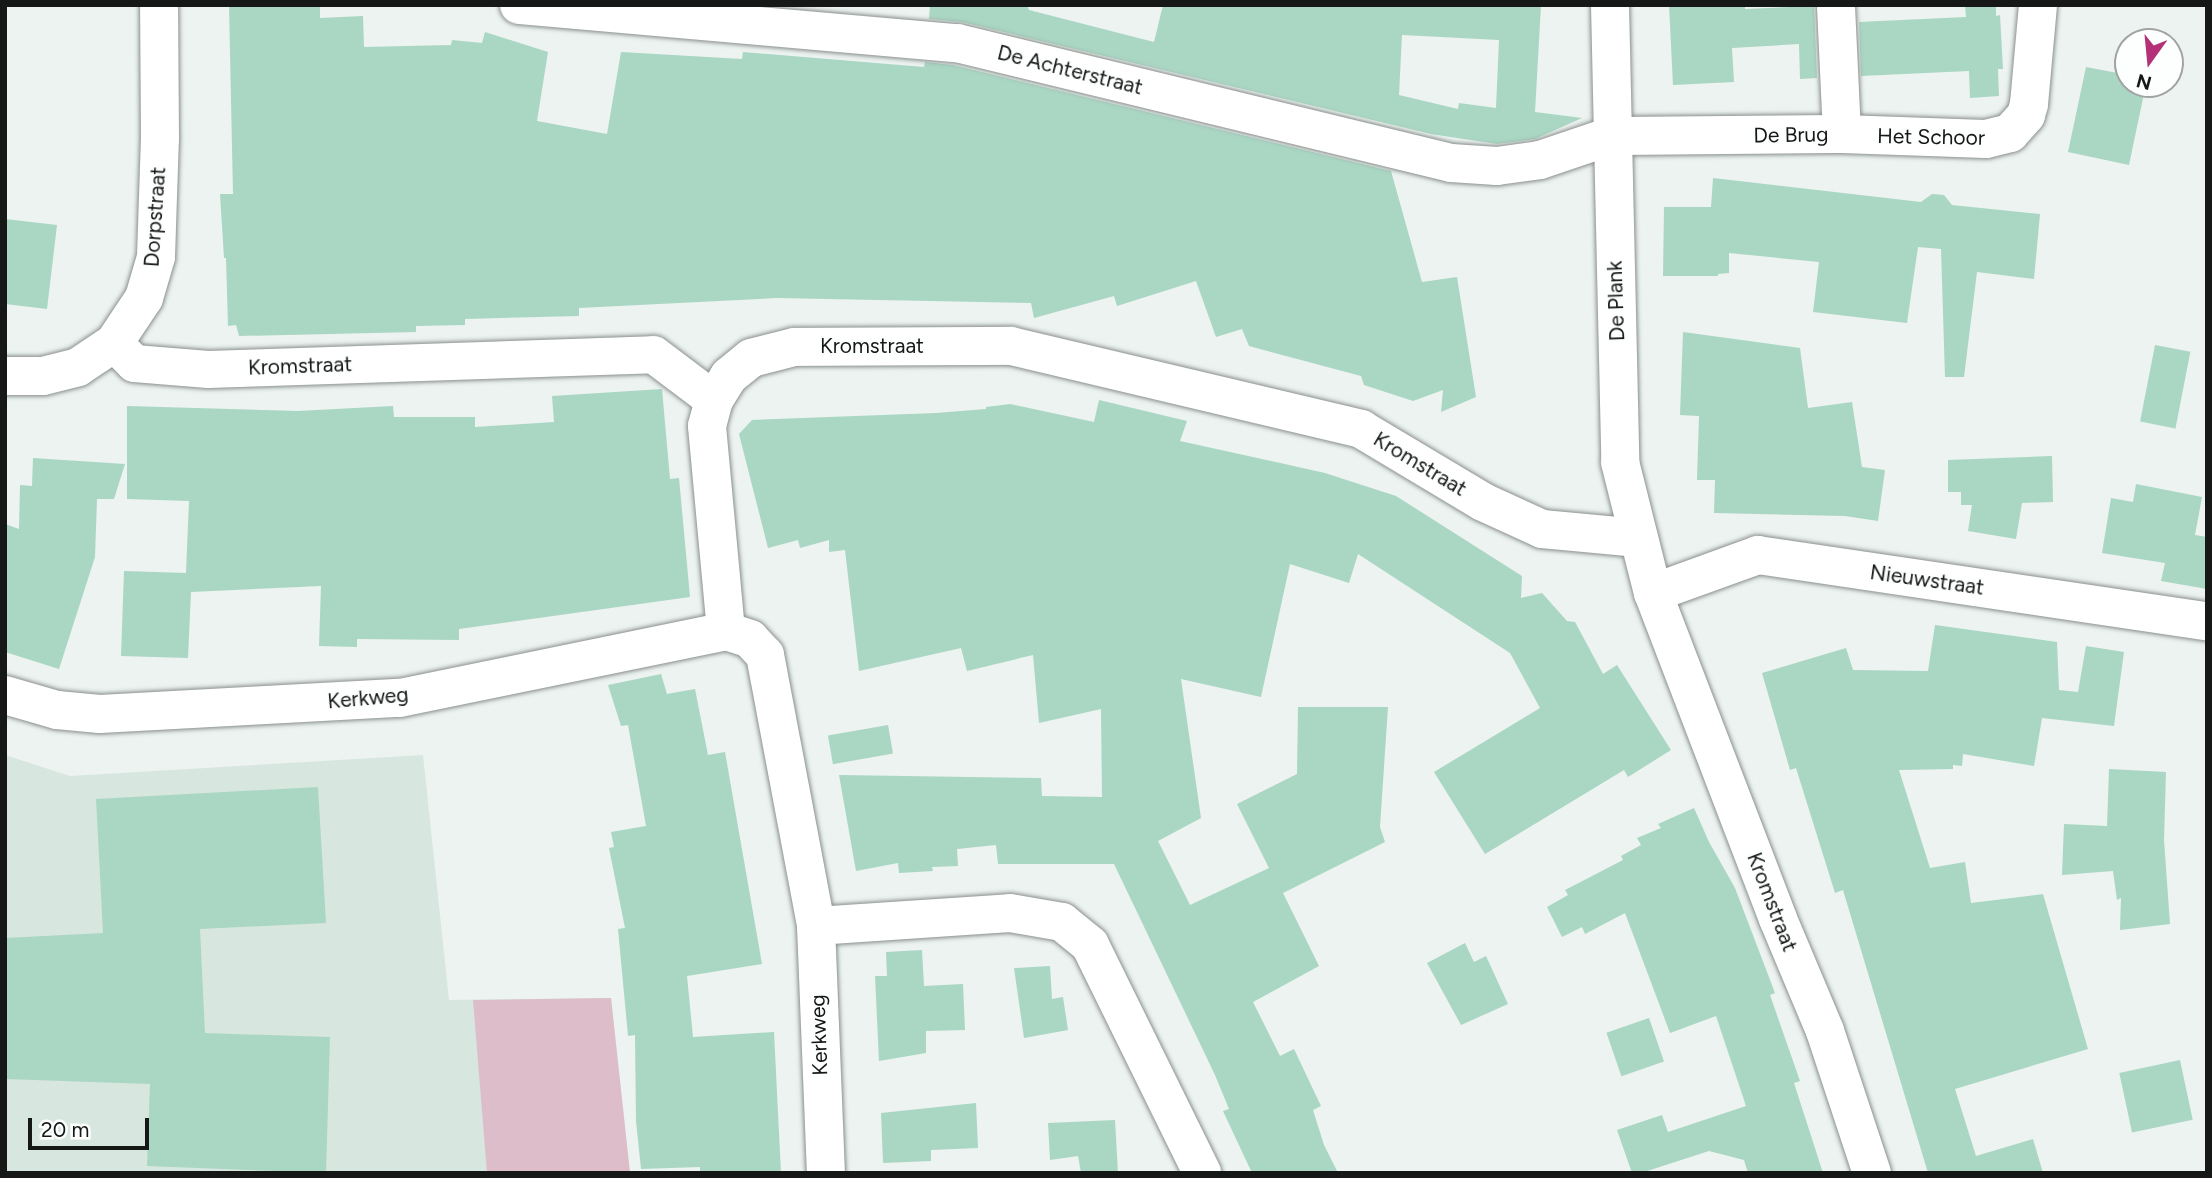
<!DOCTYPE html>
<style>
body{margin:0}
#map{position:relative;width:2212px;height:1178px;overflow:hidden;background:#ecf3f0;font-family:Figtree,sans-serif}
div>[style]{position:absolute}
.built>*{inset:0;background:#d8e6e0}
.green>*{inset:0;background:#ddbdca}
.building>*{inset:0;background:#aad6c4;transform-origin:0 0}
.roads{filter:drop-shadow(0 0 2px #8a908d) drop-shadow(0 0 2px #8a908d)}
.pedestrian>*{height:37px;margin:-18.5px;padding:0 18.5px;transform-origin:18.5px;border-radius:18.5px;background:#fff}
.minor>*{height:38px;margin:-19px;padding:0 19px;transform-origin:19px;border-radius:19px;background:#fff}
.tertiary>*{height:38px;margin:-19px;padding:0 19px;transform-origin:19px;border-radius:19px;background:#fff}
span{translate:-50% -50%;white-space:nowrap;text-align:center;line-height:1.15;-webkit-text-stroke:5px #fcfffe;paint-order:stroke}
.street-label{font-size:21px;color:#151817}
.frame{position:absolute;inset:0;border:7px solid #151817;pointer-events:none}
.north{position:absolute;left:2114px;top:28px;width:70px;height:70px;box-sizing:border-box;background:#fcfffe;border:2px solid #a0a3a2;border-radius:50%;rotate:195deg;font-size:19px;font-weight:700;line-height:28px;text-align:center;color:#151817}
.north::after{content:'';display:block;margin:auto;width:24px;height:32px;background:#b53177;clip-path:polygon(50% 0,100% 100%,50% 72%,0 100%)}
.scale{position:absolute;left:28px;top:1118px;width:121px;height:32px;box-sizing:border-box;border:4px solid #151817;border-top:0;padding-left:9px;font-size:21px;line-height:24px;white-space:nowrap;color:#151817;-webkit-text-stroke:5px #fcfffe;paint-order:stroke}
</style>
<div id="map">
<div class="built">
<i style="clip-path:polygon(5px 755px,70px 776px,423px 755px,449px 1000px,611px 998px,630px 1173px,5px 1173px)"></i>
</div>
<div class="green">
<i style="clip-path:polygon(611px 998px,630px 1173px,487px 1173px,473px 1000px)"></i>
</div>
<div class="building">
<i style="clip-path:polygon(229px 5px,320px 5px,320px 18px,363px 16px,364px 47px,451px 45px,452px 40px,482px 43px,485px 32px,548px 52px,537px 121px,607px 134px,621px 52px,742px 59px,743px 52px,924px 67px,925px 62px,953px 65px,1391px 171px,1422px 282px,1457px 277px,1476px 397px,1441px 412px,1443px 390px,1413px 401px,1364px 385px,1361px 376px,1249px 346px,1242px 329px,1216px 337px,1196px 281px,1117px 306px,1114px 296px,1034px 318px,1031px 303px,777px 298px,579px 308px,579px 316px,465px 319px,465px 325px,416px 326px,416px 332px,239px 336px,236px 325px,228px 326px,226px 258px,224px 258px,220px 194px,233px 194px)"></i>
<i style="clip-path:polygon(evenodd,930px 5px,1027px 5px,1029px 10px,1154px 42px,1163px 5px,1541px 5px,1535px 112px,1582px 118px,1535px 139px,1497px 144px,1431px 134px,962px 22px,929px 19px,930px 5px,1402px 35px,1499px 40px,1496px 108px,1459px 103px,1458px 109px,1399px 95px,1402px 35px)"></i>
<i style="clip-path:polygon(1669px 5px,1745px 5px,1745px 9px,1814px 6px,1817px 78px,1800px 79px,1799px 44px,1732px 48px,1734px 82px,1673px 85px)"></i>
<i style="clip-path:polygon(1965px 5px,1996px 5px,1996px 16px,2000px 15px,2003px 69px,1998px 69px,1999px 96px,1970px 98px,1969px 71px,1861px 76px,1859px 22px,1966px 17px)"></i>
<i style="clip-path:polygon(2086px 67px,2128px 75px,2128px 84px,2146px 84px,2129px 165px,2068px 152px)"></i>
<i style="clip-path:polygon(1713px 178px,1921px 202px,1932px 194px,1944px 195px,1952px 205px,2040px 214px,2034px 279px,1977px 272px,1964px 377px,1945px 377px,1941px 249px,1918px 247px,1907px 323px,1813px 312px,1819px 262px,1729px 253px,1729px 273px,1718px 274px,1718px 276px,1663px 276px,1664px 207px,1711px 207px)"></i>
<i style="clip-path:polygon(5px 219px,57px 225px,47px 309px,5px 304px)"></i>
<i style="clip-path:polygon(1683px 332px,1800px 348px,1808px 408px,1852px 402px,1862px 467px,1885px 470px,1878px 521px,1845px 516px,1714px 513px,1715px 480px,1697px 480px,1699px 416px,1680px 415px)"></i>
<i style="left:2155px;top:345px;width:36px;height:78px;rotate:11deg"></i>
<i style="clip-path:polygon(662px 389px,670px 479px,679px 478px,690px 597px,459px 629px,459px 640px,357px 639px,357px 647px,319px 646px,321px 586px,191px 592px,188px 658px,121px 656px,124px 571px,186px 573px,189px 501px,127px 499px,127px 406px,298px 411px,393px 406px,394px 417px,475px 417px,475px 427px,554px 422px,552px 396px)"></i>
<i style="clip-path:polygon(1099px 400px,1187px 421px,1180px 441px,1325px 473px,1396px 496px,1522px 576px,1521px 598px,1542px 593px,1567px 621px,1575px 622px,1603px 674px,1617px 665px,1671px 750px,1628px 777px,1624px 770px,1485px 854px,1434px 772px,1540px 708px,1510px 653px,1358px 554px,1349px 583px,1290px 564px,1261px 697px,1181px 679px,1201px 818px,1158px 841px,1190px 905px,1269px 868px,1237px 804px,1297px 774px,1298px 707px,1388px 707px,1380px 827px,1385px 842px,1283px 893px,1319px 966px,1253px 1002px,1280px 1056px,1294px 1049px,1321px 1106px,1313px 1110px,1324px 1145px,1338px 1173px,1252px 1173px,1223px 1111px,1229px 1109px,1215px 1075px,1114px 864px,998px 864px,996px 845px,957px 849px,958px 866px,932px 867px,933px 871px,899px 873px,898px 863px,856px 871px,839px 775px,1041px 778px,1042px 796px,1102px 797px,1101px 709px,1039px 723px,1033px 655px,967px 671px,961px 648px,859px 671px,845px 550px,829px 552px,829px 540px,800px 548px,798px 540px,768px 548px,739px 434px,752px 420px,936px 413px,986px 409px,986px 407px,1010px 404px,1094px 422px)"></i>
<i style="clip-path:polygon(2052px 456px,2053px 502px,2022px 503px,2016px 539px,1968px 531px,1972px 505px,1961px 505px,1961px 492px,1948px 492px,1948px 460px)"></i>
<i style="clip-path:polygon(33px 458px,125px 464px,114px 499px,97px 499px,95px 557px,59px 669px,5px 652px,5px 524px,19px 529px,20px 485px,32px 486px)"></i>
<i style="clip-path:polygon(2136px 484px,2202px 497px,2195px 535px,2207px 537px,2207px 589px,2161px 581px,2165px 563px,2102px 553px,2111px 498px,2133px 502px)"></i>
<i style="clip-path:polygon(1935px 625px,2057px 642px,2059px 690px,2078px 692px,2086px 646px,2124px 652px,2114px 726px,2042px 718px,2034px 766px,1963px 754px,1962px 766px,1953px 765px,1953px 769px,1899px 770px,1930px 868px,1965px 862px,1971px 903px,2043px 894px,2088px 1049px,1955px 1089px,1976px 1156px,2033px 1139px,2043px 1173px,1928px 1173px,1843px 890px,1835px 893px,1796px 768px,1790px 770px,1762px 673px,1846px 648px,1853px 670px,1928px 671px)"></i>
<i style="clip-path:polygon(661px 674px,667px 694px,695px 689px,708px 755px,725px 752px,762px 964px,687px 976px,693px 1037px,774px 1032px,781px 1173px,700px 1173px,700px 1167px,641px 1169px,636px 1121px,635px 1035px,628px 1036px,618px 929px,625px 928px,609px 848px,614px 847px,611px 832px,646px 826px,628px 725px,621px 726px,608px 685px)"></i>
<i style="left:888px;top:725px;width:29px;height:61px;rotate:80deg"></i>
<i style="clip-path:polygon(2109px 769px,2166px 772px,2164px 840px,2170px 924px,2120px 930px,2121px 898px,2117px 900px,2113px 871px,2062px 875px,2064px 824px,2107px 826px)"></i>
<i style="clip-path:polygon(318px 787px,326px 923px,200px 929px,205px 1033px,330px 1037px,326px 1173px,147px 1166px,150px 1084px,5px 1079px,5px 938px,103px 933px,96px 799px)"></i>
<i style="clip-path:polygon(1694px 808px,1709px 842px,1735px 888px,1775px 993px,1770px 995px,1800px 1081px,1794px 1083px,1823px 1173px,1748px 1173px,1744px 1160px,1709px 1151px,1641px 1173px,1632px 1173px,1617px 1130px,1662px 1115px,1668px 1132px,1746px 1106px,1716px 1016px,1670px 1033px,1625px 913px,1585px 934px,1582px 927px,1562px 937px,1547px 907px,1568px 895px,1565px 890px,1623px 860px,1621px 856px,1641px 845px,1637px 838px,1661px 828px,1658px 824px)"></i>
<i style="clip-path:polygon(1465px 943px,1474px 962px,1486px 956px,1508px 1004px,1461px 1025px,1427px 963px)"></i>
<i style="clip-path:polygon(922px 950px,924px 986px,963px 984px,965px 1030px,926px 1031px,926px 1053px,879px 1061px,875px 976px,887px 976px,886px 952px)"></i>
<i style="clip-path:polygon(1050px 966px,1052px 999px,1063px 997px,1068px 1030px,1024px 1038px,1014px 968px)"></i>
<i style="left:1649px;top:1018px;width:46px;height:45px;rotate:71deg"></i>
<i style="left:2180px;top:1060px;width:61px;height:62px;rotate:78deg"></i>
<i style="clip-path:polygon(976px 1103px,978px 1148px,931px 1150px,931px 1161px,883px 1163px,881px 1113px)"></i>
<i style="clip-path:polygon(1115px 1120px,1118px 1173px,1081px 1173px,1078px 1156px,1050px 1160px,1048px 1123px)"></i>
</div>
<div class="roads">
<div class="pedestrian">
<i style="left:114px;top:343px;width:28px;rotate:45deg"></i>
<i style="left:134px;top:363px;width:74px;rotate:4.6deg"></i>
<i style="left:208px;top:369px;width:445px;rotate:-1.9deg"></i>
<i style="left:653px;top:354px;width:76px;rotate:37deg"></i>
</div>
<div class="minor">
<i style="left:519px;top:5px;width:440px;rotate:5deg"></i>
<i style="left:957px;top:43px;width:508px;rotate:13.65deg"></i>
<i style="left:1451px;top:163px;width:46px;rotate:3.7deg"></i>
<i style="left:1497px;top:166px;width:43px;rotate:-7.9deg"></i>
<i style="left:1540px;top:160px;width:75px;rotate:-18.7deg"></i>
<i style="left:1611px;top:136px;width:231px;rotate:-0.5deg"></i>
<i style="left:1842px;top:134px;width:129px;rotate:-92.7deg"></i>
<i style="left:1842px;top:134px;width:144px;rotate:2deg"></i>
<i style="left:1986px;top:139px;width:25px;rotate:-14deg"></i>
<i style="left:2010px;top:133px;width:24px;rotate:-48deg"></i>
<i style="left:2026px;top:115px;width:11px;rotate:-75deg"></i>
<i style="left:2029px;top:104px;width:99px;rotate:-84.8deg"></i>
<i style="left:726px;top:631px;width:206px;rotate:-95.3deg"></i>
<i style="left:707px;top:426px;width:27px;rotate:-75deg"></i>
<i style="left:714px;top:400px;width:28px;rotate:-58deg"></i>
<i style="left:729px;top:376px;width:28px;rotate:-39deg"></i>
<i style="left:751px;top:358px;width:44px;rotate:-14.3deg"></i>
<i style="left:794px;top:347px;width:217px;rotate:-0.3deg"></i>
<i style="left:1011px;top:346px;width:360px;rotate:13.3deg"></i>
<i style="left:1361px;top:429px;width:142px;rotate:30.9deg"></i>
<i style="left:1483px;top:502px;width:65px;rotate:24.6deg"></i>
<i style="left:1542px;top:529px;width:97px;rotate:5.3deg"></i>
<i style="left:5px;top:695px;width:54px;rotate:16.1deg"></i>
<i style="left:57px;top:710px;width:43px;rotate:5.3deg"></i>
<i style="left:100px;top:714px;width:300px;rotate:-3.1deg"></i>
<i style="left:400px;top:698px;width:333px;rotate:-11.6deg"></i>
<i style="left:726px;top:631px;width:25px;rotate:18deg"></i>
<i style="left:750px;top:639px;width:22px;rotate:47deg"></i>
<i style="left:765px;top:655px;width:276px;rotate:79.3deg"></i>
<i style="left:816px;top:926px;width:247px;rotate:87.7deg"></i>
<i style="left:816px;top:926px;width:194px;rotate:-3.8deg"></i>
<i style="left:1010px;top:913px;width:53px;rotate:9.8deg"></i>
<i style="left:1062px;top:922px;width:36px;rotate:39deg"></i>
<i style="left:1090px;top:945px;width:254px;rotate:63.8deg"></i>
</div>
<div class="tertiary">
<i style="left:1610px;top:5px;width:457px;rotate:88.7deg"></i>
<i style="left:1620px;top:462px;width:135px;rotate:75.9deg"></i>
<i style="left:1653px;top:593px;width:349px;rotate:69deg"></i>
<i style="left:1778px;top:919px;width:121px;rotate:67.2deg"></i>
<i style="left:1825px;top:1031px;width:150px;rotate:71.7deg"></i>
<i style="left:5px;top:376px;width:38px"></i>
<i style="left:43px;top:376px;width:36px;rotate:-14deg"></i>
<i style="left:78px;top:367px;width:43px;rotate:-33.7deg"></i>
<i style="left:114px;top:343px;width:54px;rotate:-56.3deg"></i>
<i style="left:144px;top:298px;width:43px;rotate:-73.7deg"></i>
<i style="left:156px;top:257px;width:118px;rotate:-88.1deg"></i>
<i style="left:160px;top:139px;width:134px;rotate:-90.4deg"></i>
<i style="left:1653px;top:593px;width:112px;rotate:-19.9deg"></i>
<i style="left:1758px;top:555px;width:454px;rotate:8.4deg"></i>
</div>
</div>
<div class="street-label">
<span style="left:1070px;top:70px;rotate:14deg">De Achterstraat</span>
<span style="left:1791px;top:135px;rotate:-1deg">De Brug</span>
<span style="left:1931px;top:137px;rotate:1deg">Het Schoor</span>
<span style="left:155px;top:217px;rotate:-86deg">Dorpstraat</span>
<span style="left:1616px;top:301px;rotate:-92deg">De Plank</span>
<span style="left:872px;top:346px">Kromstraat</span>
<span style="left:300px;top:366px;rotate:-2deg">Kromstraat</span>
<span style="left:1420px;top:464px;rotate:31deg">Kromstraat</span>
<span style="left:1927px;top:580px;rotate:8deg">Nieuwstraat</span>
<span style="left:368px;top:698px;rotate:-5deg">Kerkweg</span>
<span style="left:1772px;top:902px;rotate:69deg">Kromstraat</span>
<span style="left:819px;top:1035px;rotate:-92deg">Kerkweg</span>
</div>
<div class="frame"></div>
<div class="north">N</div>
<div class="scale">20 m</div>
</div>
